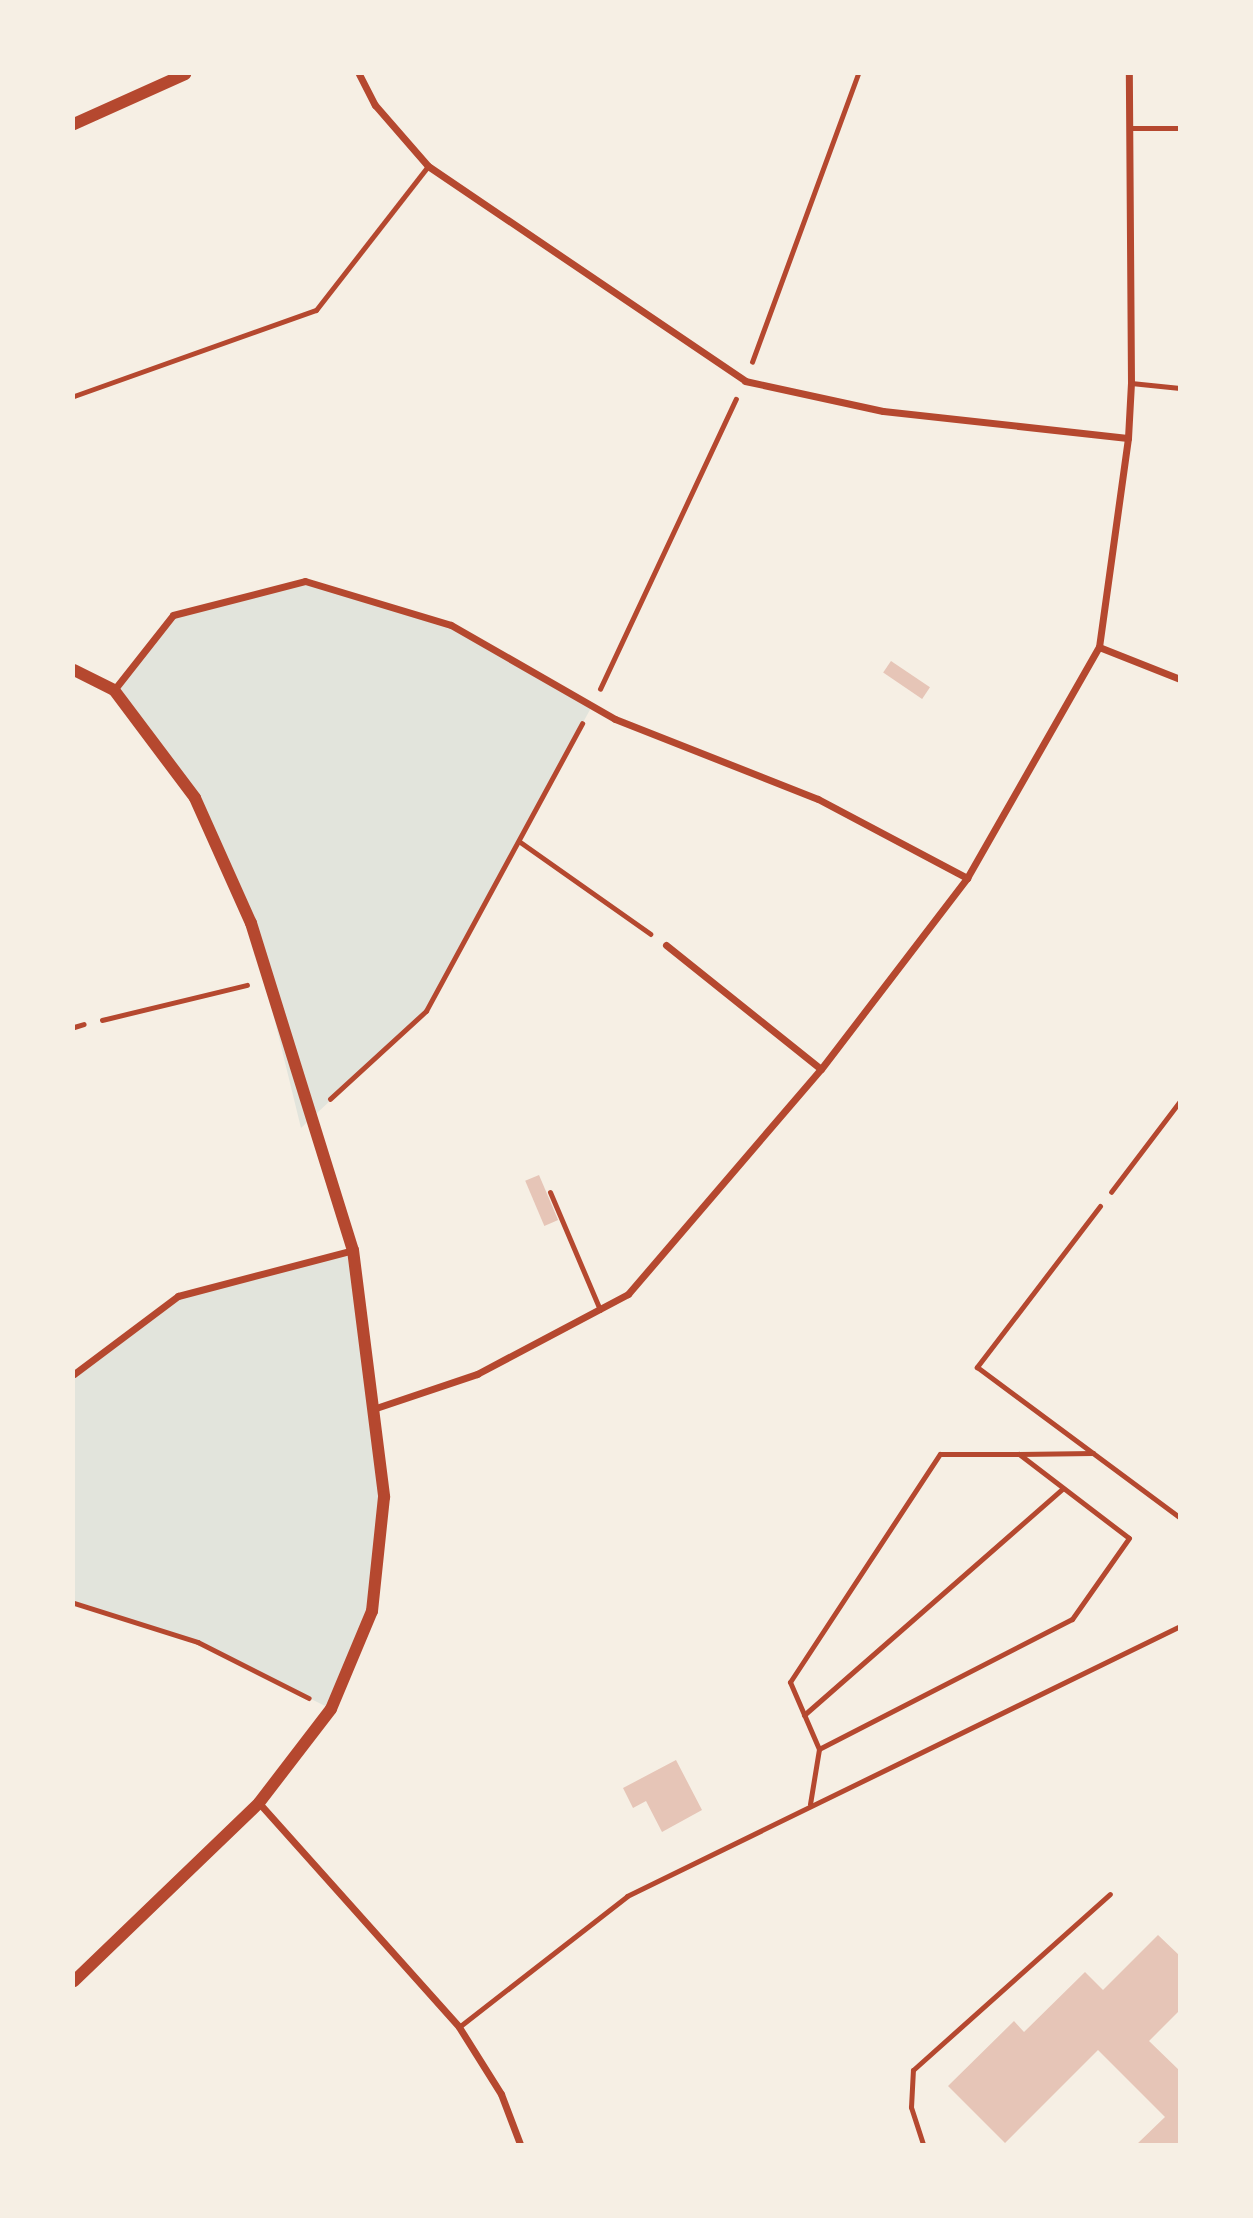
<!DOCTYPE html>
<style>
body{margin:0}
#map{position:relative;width:1253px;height:2218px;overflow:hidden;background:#f6efe4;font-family:Cabin,sans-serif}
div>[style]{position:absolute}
.green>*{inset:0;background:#e2e4dc}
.building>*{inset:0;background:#e6c5b7;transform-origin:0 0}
.path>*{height:4.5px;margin:-2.25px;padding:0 2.25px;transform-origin:2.25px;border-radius:2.25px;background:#b5482f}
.service>*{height:5px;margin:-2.5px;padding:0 2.5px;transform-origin:2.5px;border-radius:2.5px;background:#b5482f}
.minor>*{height:7px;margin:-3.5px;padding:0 3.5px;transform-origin:3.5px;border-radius:3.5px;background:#b5482f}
.tertiary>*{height:12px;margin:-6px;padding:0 6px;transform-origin:6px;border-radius:6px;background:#b5482f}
span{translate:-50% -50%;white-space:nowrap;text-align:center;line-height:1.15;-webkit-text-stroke:5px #f6efe4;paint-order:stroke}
.frame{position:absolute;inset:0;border:75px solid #f6efe4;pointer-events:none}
</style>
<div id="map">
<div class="green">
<i style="clip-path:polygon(305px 581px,451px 625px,592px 706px,426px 1011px,301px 1128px,251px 923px,195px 798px,114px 690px,173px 615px)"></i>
<i style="clip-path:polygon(353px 1250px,384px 1497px,372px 1611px,331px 1709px,198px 1642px,74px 1603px,74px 1374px,178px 1296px)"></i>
</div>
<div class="building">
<i style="left:891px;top:661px;width:47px;height:14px;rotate:34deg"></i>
<i style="left:539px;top:1175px;width:49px;height:15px;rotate:67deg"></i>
<i style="clip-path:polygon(676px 1760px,702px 1810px,662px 1832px,646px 1801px,633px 1808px,623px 1788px)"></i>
<i style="clip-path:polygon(1158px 1935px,1180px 1956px,1180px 2010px,1149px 2041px,1180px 2071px,1180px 2144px,1137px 2144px,1165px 2117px,1098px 2050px,1005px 2143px,948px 2086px,1014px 2021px,1024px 2032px,1085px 1972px,1103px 1990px)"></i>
</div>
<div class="path">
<i style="left:752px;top:362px;width:307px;rotate:-69.8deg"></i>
<i style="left:600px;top:689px;width:320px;rotate:-64.9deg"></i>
<i style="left:519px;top:841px;width:161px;rotate:35.2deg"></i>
<i style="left:102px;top:1020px;width:149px;rotate:-13.6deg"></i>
<i style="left:330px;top:1099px;width:130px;rotate:-42.5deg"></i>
<i style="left:426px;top:1011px;width:327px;rotate:-61.5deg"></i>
<i style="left:1111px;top:1192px;width:114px;rotate:-52.8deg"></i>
<i style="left:74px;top:1603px;width:130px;rotate:17.5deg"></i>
<i style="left:198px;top:1642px;width:124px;rotate:26.8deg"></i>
</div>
<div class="service">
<i style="left:1129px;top:128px;width:51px"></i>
<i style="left:1131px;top:383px;width:49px;rotate:5.8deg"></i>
<i style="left:74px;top:396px;width:257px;rotate:-19.6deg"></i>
<i style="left:316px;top:310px;width:182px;rotate:-52.1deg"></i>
<i style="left:74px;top:1027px;width:10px;rotate:-17deg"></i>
<i style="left:550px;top:1192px;width:128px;rotate:67deg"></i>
<i style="left:1100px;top:1206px;width:203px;rotate:127.4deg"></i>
<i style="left:977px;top:1367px;width:253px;rotate:36.6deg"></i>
<i style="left:940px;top:1454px;width:79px"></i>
<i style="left:1019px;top:1454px;width:138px;rotate:37.4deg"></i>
<i style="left:1129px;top:1538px;width:99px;rotate:125.1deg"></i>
<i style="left:1072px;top:1619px;width:284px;rotate:152.8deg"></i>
<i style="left:819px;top:1749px;width:73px;rotate:-113.4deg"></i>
<i style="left:790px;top:1682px;width:273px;rotate:-56.7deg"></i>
<i style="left:1019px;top:1454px;width:74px;rotate:-0.8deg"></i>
<i style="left:804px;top:1715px;width:344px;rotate:-41.2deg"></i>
<i style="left:810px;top:1804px;width:56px;rotate:-80.7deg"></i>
<i style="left:459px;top:2027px;width:213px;rotate:-37.9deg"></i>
<i style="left:627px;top:1896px;width:615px;rotate:-26.02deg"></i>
<i style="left:923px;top:2144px;width:39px;rotate:-108deg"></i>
<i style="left:911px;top:2107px;width:37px;rotate:-87deg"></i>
<i style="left:913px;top:2070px;width:264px;rotate:-41.8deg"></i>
</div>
<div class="minor">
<i style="left:359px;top:74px;width:35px;rotate:63deg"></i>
<i style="left:375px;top:105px;width:81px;rotate:49deg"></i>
<i style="left:428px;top:166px;width:383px;rotate:34.1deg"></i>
<i style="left:745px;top:381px;width:141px;rotate:12.3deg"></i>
<i style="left:883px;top:411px;width:246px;rotate:6.3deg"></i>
<i style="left:1099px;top:647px;width:87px;rotate:21.6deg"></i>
<i style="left:114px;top:690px;width:95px;rotate:-51.8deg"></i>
<i style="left:173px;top:615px;width:136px;rotate:-14.4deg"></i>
<i style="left:305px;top:581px;width:152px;rotate:16.8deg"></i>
<i style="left:451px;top:625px;width:189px;rotate:29.8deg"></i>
<i style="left:615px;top:719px;width:218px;rotate:21.5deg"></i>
<i style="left:818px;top:799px;width:169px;rotate:27.9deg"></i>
<i style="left:666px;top:945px;width:198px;rotate:38.7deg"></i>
<i style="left:74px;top:1374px;width:130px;rotate:-36.9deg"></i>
<i style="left:178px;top:1296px;width:181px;rotate:-14.7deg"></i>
<i style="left:376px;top:1408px;width:107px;rotate:-18.6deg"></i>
<i style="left:477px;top:1374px;width:171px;rotate:-27.9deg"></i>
<i style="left:628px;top:1294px;width:296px;rotate:-49.4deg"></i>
<i style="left:821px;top:1069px;width:240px;rotate:-52.6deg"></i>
<i style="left:967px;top:878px;width:266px;rotate:-60.3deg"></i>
<i style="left:1099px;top:647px;width:211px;rotate:-82.1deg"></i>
<i style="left:1128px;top:438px;width:55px;rotate:-86.9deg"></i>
<i style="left:1131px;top:383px;width:309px;rotate:-90.4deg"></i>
<i style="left:259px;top:1803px;width:300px;rotate:48.2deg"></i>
<i style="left:459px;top:2027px;width:79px;rotate:57.9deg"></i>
<i style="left:501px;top:2094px;width:53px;rotate:69.2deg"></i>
</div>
<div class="tertiary">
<i style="left:74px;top:124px;width:122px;rotate:-24.2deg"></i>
<i style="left:74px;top:670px;width:45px;rotate:26.6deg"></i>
<i style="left:114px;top:690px;width:135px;rotate:53.1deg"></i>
<i style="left:195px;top:798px;width:137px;rotate:65.9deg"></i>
<i style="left:251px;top:923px;width:343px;rotate:72.7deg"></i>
<i style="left:353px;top:1250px;width:249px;rotate:82.8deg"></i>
<i style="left:384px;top:1497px;width:115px;rotate:96deg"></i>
<i style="left:372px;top:1611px;width:106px;rotate:112.7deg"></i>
<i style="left:331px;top:1709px;width:118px;rotate:127.5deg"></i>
<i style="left:259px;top:1803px;width:257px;rotate:136.1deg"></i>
</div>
<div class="frame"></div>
</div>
